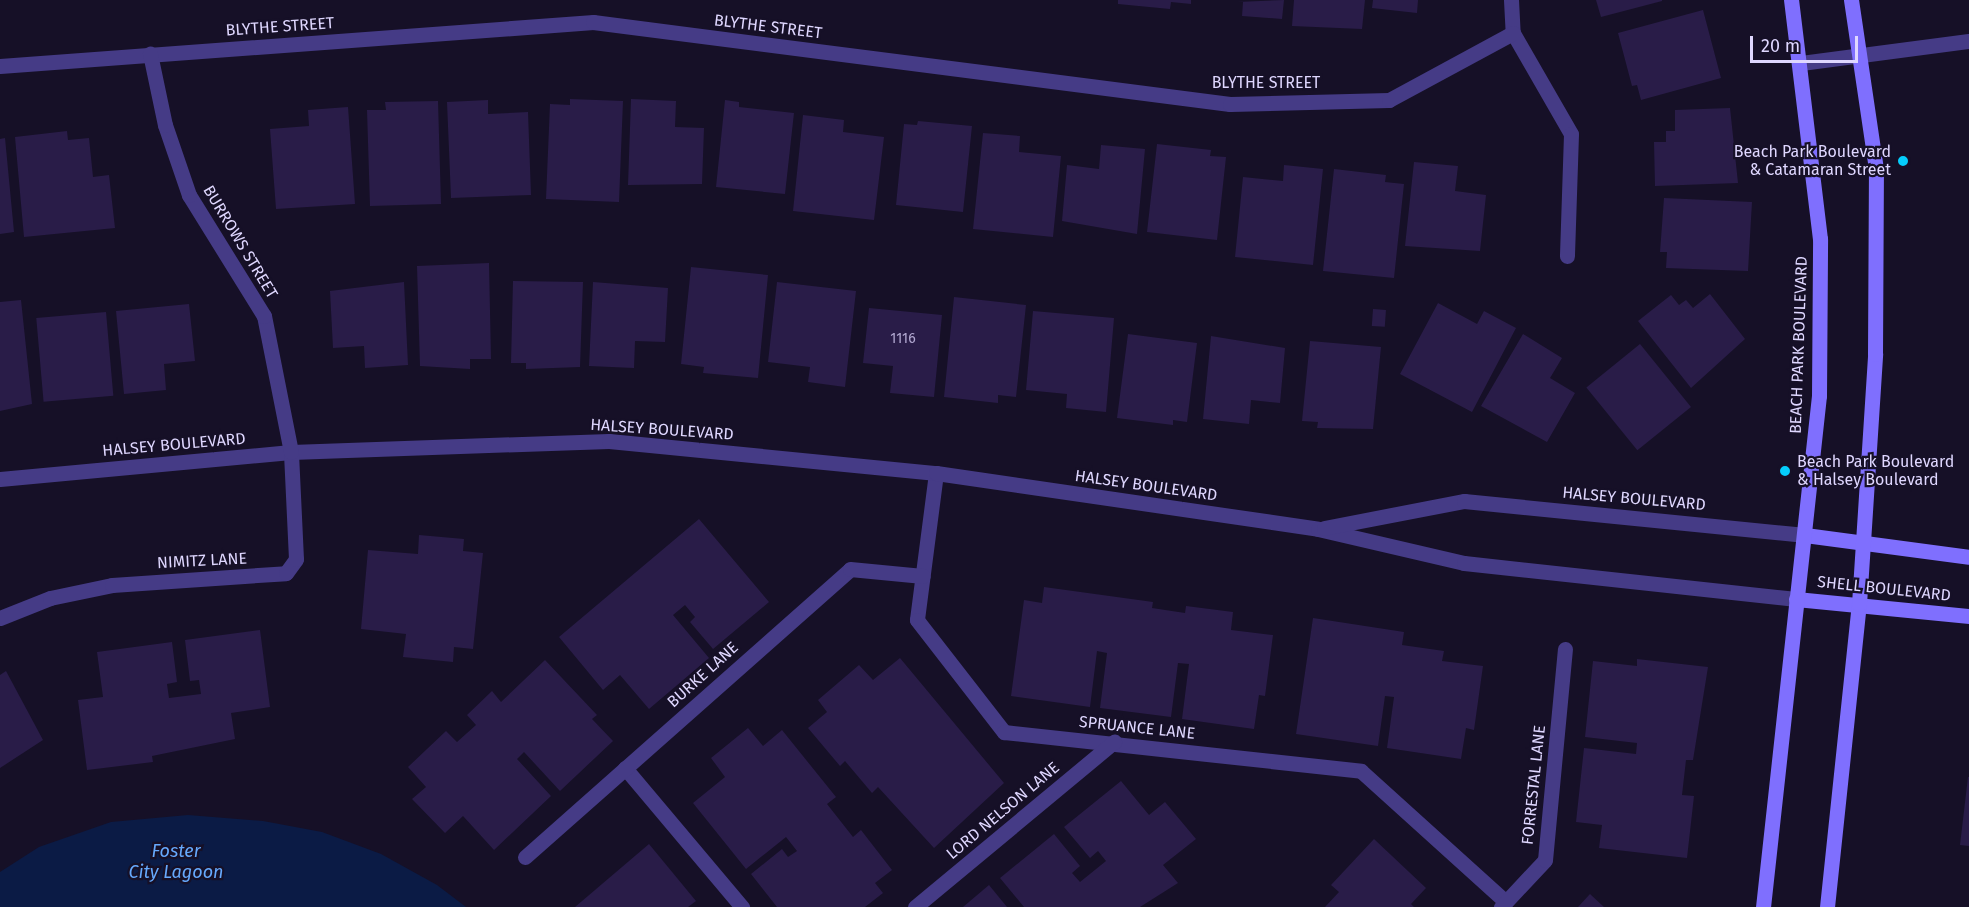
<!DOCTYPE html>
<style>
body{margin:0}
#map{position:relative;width:1969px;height:907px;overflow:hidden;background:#161027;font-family:"Fira Sans",sans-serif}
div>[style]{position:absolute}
.water>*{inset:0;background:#0b1b45}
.building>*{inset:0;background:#291c48;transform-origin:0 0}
.lane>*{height:15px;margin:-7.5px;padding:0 7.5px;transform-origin:7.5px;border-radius:7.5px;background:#453b86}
.street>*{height:15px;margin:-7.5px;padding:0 7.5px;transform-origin:7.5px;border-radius:7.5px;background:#453b86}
.secondary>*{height:15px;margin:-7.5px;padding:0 7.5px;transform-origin:7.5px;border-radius:7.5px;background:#7f6ffe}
.dots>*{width:16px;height:16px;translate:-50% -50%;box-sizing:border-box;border:3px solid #161027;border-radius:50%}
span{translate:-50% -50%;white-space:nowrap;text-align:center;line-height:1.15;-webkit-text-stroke:4.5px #161027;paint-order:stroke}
.number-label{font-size:14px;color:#b2a8d1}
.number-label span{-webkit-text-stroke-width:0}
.street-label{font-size:16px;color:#dfd7ff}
.poi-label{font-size:16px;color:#dfd7ff}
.right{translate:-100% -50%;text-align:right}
.left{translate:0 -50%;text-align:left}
.water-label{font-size:18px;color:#66a9fd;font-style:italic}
.scale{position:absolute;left:1750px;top:36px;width:108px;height:27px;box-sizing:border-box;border:3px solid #dfd7ff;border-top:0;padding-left:8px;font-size:18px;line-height:21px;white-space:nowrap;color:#dfd7ff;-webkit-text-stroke:4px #161027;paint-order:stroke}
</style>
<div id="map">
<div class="water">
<i style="clip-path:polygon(188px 815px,263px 821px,322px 832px,381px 854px,437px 885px,466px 907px,0 907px,0 872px,39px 847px,111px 822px)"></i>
</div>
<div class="building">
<i style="clip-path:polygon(1118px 0,1191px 0,1191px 4px,1171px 2px,1170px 9px,1118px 4px)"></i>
<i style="clip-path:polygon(1284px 0,1282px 19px,1242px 16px,1243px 2px,1237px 2px)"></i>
<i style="clip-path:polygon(1294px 0,1365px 0,1362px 29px,1292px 26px)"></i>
<i style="clip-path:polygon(1373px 0,1418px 0,1417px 13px,1372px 8px)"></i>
<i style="clip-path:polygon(1596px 0,1662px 0,1662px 1px,1601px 17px)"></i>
<i style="clip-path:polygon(1703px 10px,1721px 78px,1641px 100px,1637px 85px,1632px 86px,1618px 33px)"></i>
<i style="clip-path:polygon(570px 99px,623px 101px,619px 202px,546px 199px,550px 104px,570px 105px)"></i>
<i style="clip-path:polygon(631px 99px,676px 101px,675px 127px,704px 128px,702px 184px,628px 185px)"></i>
<i style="clip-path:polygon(488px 100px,488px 114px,528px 112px,531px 195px,451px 198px,447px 102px)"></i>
<i style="clip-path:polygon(725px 100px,739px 102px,739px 107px,794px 113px,785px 194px,716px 187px)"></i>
<i style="clip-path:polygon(438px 101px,441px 204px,370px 206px,367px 110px,386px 110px,385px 102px)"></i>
<i style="clip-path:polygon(348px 107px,355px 204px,276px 209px,270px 129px,309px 126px,308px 110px)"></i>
<i style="clip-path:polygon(1730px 108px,1738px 183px,1655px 186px,1654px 142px,1666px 142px,1666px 131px,1675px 131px,1675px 110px)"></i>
<i style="clip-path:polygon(803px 115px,844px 120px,843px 132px,884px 137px,874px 220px,793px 211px)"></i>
<i style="clip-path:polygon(918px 121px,972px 126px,963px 212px,896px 205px,904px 124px,917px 125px)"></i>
<i style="clip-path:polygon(67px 131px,68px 140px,89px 138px,93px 177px,109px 175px,115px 228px,24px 237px,15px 137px)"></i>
<i style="clip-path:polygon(983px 133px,1020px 136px,1019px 152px,1061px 156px,1053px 237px,973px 229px)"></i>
<i style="clip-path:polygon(5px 138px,14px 232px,0 234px,0 139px)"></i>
<i style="clip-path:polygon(1157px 144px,1211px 150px,1210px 156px,1226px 157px,1217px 240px,1147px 232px)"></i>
<i style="clip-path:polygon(1101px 145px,1145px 149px,1137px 234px,1062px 221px,1067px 165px,1099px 169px)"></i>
<i style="clip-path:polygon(1414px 162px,1458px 166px,1455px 191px,1486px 195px,1480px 251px,1405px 246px)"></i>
<i style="clip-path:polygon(1284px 165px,1323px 169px,1313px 265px,1235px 257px,1243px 177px,1283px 181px)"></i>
<i style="clip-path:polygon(1334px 169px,1386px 175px,1385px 182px,1404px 184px,1394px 278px,1323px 271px)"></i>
<i style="clip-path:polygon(1664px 198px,1752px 202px,1748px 271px,1666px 268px,1667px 252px,1660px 252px)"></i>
<i style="clip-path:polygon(489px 263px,491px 359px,470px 359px,470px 369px,420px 366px,417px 266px)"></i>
<i style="clip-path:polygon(691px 267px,768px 275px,758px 378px,703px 373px,704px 367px,681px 364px)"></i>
<i style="clip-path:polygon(513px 281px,583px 282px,580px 367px,526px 369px,526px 363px,511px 363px)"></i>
<i style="clip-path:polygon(404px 282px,408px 365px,365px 368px,364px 346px,333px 348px,330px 291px)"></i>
<i style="clip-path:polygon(593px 282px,668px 288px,665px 342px,635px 341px,634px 368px,589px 366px)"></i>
<i style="clip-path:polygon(777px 282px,856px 291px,845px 387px,808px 382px,810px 367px,768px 362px)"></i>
<i style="clip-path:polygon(1710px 294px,1745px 339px,1691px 388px,1638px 321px,1671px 295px,1679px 305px,1686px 300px,1693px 308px)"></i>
<i style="clip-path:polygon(954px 297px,1026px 305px,1016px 397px,998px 395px,998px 403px,944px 397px)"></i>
<i style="clip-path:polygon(21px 300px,32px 404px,0 411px,0 302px)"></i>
<i style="clip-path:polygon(1438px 303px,1477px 324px,1484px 311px,1516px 328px,1472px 412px,1400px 374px)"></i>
<i style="clip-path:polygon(189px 304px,195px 361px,164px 364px,166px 390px,124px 394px,116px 311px)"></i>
<i style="clip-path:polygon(869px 308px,942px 315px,934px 397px,890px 393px,893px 366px,863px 363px)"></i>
<i style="left:1373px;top:309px;width:13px;height:17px;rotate:4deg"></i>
<i style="clip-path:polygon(1033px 311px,1114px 318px,1106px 412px,1066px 408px,1067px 394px,1026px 390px)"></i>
<i style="left:106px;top:312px;width:84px;height:70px;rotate:85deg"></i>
<i style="clip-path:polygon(1128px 334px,1197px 343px,1187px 422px,1173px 420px,1173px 425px,1117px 418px)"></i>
<i style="clip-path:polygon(1523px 334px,1562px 358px,1550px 378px,1575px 393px,1547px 442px,1481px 406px)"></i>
<i style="clip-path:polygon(1211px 336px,1285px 348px,1280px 403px,1251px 400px,1249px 424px,1203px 419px)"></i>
<i style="clip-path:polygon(1310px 341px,1381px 347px,1373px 429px,1317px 428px,1318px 422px,1302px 421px)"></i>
<i style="left:1640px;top:344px;width:81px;height:69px;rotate:51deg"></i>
<i style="clip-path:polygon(699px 519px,769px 602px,713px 649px,690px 622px,695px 617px,685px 605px,673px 615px,709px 658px,649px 709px,620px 675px,603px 690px,559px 637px)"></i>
<i style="clip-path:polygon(419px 535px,464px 539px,463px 551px,483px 553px,473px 649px,454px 647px,453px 662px,403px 657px,406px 634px,361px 629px,368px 550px,418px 554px)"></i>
<i style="clip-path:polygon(1044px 587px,1153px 602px,1152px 608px,1185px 613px,1186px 606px,1233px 612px,1231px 630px,1273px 635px,1265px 696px,1259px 695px,1254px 729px,1182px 719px,1189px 664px,1178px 663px,1171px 717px,1100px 708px,1107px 653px,1097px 651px,1090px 707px,1011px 696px,1024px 600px,1042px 603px)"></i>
<i style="clip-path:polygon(1313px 618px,1404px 632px,1402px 645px,1444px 651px,1442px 661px,1483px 666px,1474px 730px,1466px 728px,1461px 759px,1387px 748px,1394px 697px,1385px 696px,1378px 746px,1296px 734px)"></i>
<i style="clip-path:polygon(260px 630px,270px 707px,231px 713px,235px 739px,152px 756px,153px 762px,87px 770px,78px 700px,103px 697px,97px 652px,172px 642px,177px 682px,167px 684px,169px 698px,201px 694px,199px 680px,190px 681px,185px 640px)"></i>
<i style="clip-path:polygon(900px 658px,1004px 783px,934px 848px,878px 787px,872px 793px,845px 761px,840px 766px,808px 728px,827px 712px,818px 700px,859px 665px,873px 680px)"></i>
<i style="clip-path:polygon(1637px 659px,1708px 667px,1693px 760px,1686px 760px,1682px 795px,1694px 796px,1687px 858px,1599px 848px,1602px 825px,1576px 822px,1584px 748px,1636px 754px,1637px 743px,1585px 737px,1593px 661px,1637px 666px)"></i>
<i style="clip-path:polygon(545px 660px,597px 715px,592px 719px,613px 741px,560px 791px,524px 752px,517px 759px,551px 796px,494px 850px,463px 816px,445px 833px,412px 799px,426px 787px,408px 767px,446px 731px,457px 742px,476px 725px,467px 715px,492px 691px,501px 702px)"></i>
<i style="clip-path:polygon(6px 671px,43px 740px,0 768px,0 675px)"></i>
<i style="clip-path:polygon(748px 728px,763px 746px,782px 730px,836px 797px,827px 804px,853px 837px,861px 830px,892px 870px,875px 883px,883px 893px,865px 907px,777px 907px,751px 874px,782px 849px,788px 857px,797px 851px,786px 837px,746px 869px,693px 803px,725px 777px,711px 758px)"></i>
<i style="clip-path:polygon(1968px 777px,1969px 777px,1969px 846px,1960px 845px)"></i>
<i style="clip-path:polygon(1121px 781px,1149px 815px,1165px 802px,1196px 839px,1163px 865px,1178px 883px,1140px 907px,1024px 907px,1000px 878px,1054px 834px,1080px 866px,1072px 873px,1080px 882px,1106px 861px,1098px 851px,1090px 858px,1064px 827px)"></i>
<i style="clip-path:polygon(1374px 839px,1426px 888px,1411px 904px,1414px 907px,1325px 907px,1339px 892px,1331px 885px)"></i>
<i style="clip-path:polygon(649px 844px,696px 901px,688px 907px,575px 907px)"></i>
<i style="clip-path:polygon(989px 885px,1007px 907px,963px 907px)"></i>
<i style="clip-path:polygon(1590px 894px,1604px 907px,1578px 907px)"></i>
</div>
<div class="lane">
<i style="left:1801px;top:63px;width:169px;rotate:-7.5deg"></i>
</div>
<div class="street">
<i style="left:1511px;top:0;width:33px;rotate:87deg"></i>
<i style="left:1513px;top:33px;width:116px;rotate:60.1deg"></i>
<i style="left:1571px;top:134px;width:122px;rotate:91.9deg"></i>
<i style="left:0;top:66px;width:595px;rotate:-4.24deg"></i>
<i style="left:593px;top:22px;width:642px;rotate:7.34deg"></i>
<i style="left:1230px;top:104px;width:159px;rotate:-1.4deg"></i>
<i style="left:1389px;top:100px;width:141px;rotate:-28.4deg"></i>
<i style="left:936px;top:473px;width:148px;rotate:97.4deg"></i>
<i style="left:917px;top:620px;width:142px;rotate:52.2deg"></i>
<i style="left:1004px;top:732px;width:359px;rotate:6.2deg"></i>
<i style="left:1361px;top:771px;width:195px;rotate:42.1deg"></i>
<i style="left:0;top:479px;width:292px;rotate:-5.3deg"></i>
<i style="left:291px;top:452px;width:318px;rotate:-2deg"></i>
<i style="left:609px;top:441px;width:329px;rotate:5.6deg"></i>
<i style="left:936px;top:473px;width:386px;rotate:8.3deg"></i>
<i style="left:1318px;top:529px;width:150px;rotate:13.1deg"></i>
<i style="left:1464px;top:563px;width:334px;rotate:6.2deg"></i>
<i style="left:1324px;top:528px;width:143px;rotate:-10.9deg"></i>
<i style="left:1464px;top:501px;width:343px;rotate:5.7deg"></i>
<i style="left:0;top:618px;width:54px;rotate:-21.8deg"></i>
<i style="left:50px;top:598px;width:63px;rotate:-11.8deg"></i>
<i style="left:112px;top:585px;width:174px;rotate:-3.9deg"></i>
<i style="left:286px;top:573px;width:17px;rotate:-54deg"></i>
<i style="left:296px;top:559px;width:107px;rotate:-92.7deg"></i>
<i style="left:291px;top:452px;width:139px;rotate:-101.2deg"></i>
<i style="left:264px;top:316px;width:142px;rotate:-121.8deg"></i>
<i style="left:189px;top:195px;width:74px;rotate:-108.9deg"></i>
<i style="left:165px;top:125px;width:73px;rotate:-101.9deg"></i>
<i style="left:625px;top:768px;width:182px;rotate:49.9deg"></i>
<i style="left:525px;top:857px;width:434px;rotate:-41.5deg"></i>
<i style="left:850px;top:569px;width:73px;rotate:5.5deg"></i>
<i style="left:915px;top:907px;width:259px;rotate:-39.7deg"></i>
<i style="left:1501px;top:907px;width:64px;rotate:-46.9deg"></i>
<i style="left:1545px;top:860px;width:212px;rotate:-84.6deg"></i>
</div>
<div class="secondary">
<i style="left:1805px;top:535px;width:165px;rotate:7.6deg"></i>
<i style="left:1796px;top:599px;width:174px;rotate:5.6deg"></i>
<i style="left:1763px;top:907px;width:514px;rotate:-83.75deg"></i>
<i style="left:1819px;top:396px;width:157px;rotate:-89.6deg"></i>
<i style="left:1820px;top:239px;width:241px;rotate:-96.9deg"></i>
<i style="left:1827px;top:907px;width:305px;rotate:-84deg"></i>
<i style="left:1859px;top:604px;width:251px;rotate:-86.3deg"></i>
<i style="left:1875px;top:354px;width:185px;rotate:-89.7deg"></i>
<i style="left:1876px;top:169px;width:171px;rotate:-98.4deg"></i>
</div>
<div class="dots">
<i style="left:1903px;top:161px;background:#05cdfc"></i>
<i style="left:1785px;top:471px;background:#05cdfc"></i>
</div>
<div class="number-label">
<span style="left:903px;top:339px">1116</span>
</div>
<div class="street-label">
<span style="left:280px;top:27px;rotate:-4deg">BLYTHE STREET</span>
<span style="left:768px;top:27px;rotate:7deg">BLYTHE STREET</span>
<span style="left:1266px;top:83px">BLYTHE STREET</span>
<span style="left:240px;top:242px;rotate:59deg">BURROWS STREET</span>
<span style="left:1799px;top:345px;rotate:-88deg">BEACH PARK BOULEVARD</span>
<span style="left:662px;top:430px;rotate:4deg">HALSEY BOULEVARD</span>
<span style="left:174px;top:445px;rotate:-5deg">HALSEY BOULEVARD</span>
<span style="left:1146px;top:486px;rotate:8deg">HALSEY BOULEVARD</span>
<span style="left:1634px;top:499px;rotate:5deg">HALSEY BOULEVARD</span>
<span style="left:202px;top:561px;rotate:-3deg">NIMITZ LANE</span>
<span style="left:1884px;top:589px;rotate:6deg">SHELL BOULEVARD</span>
<span style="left:703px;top:675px;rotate:-42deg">BURKE LANE</span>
<span style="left:1137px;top:728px;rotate:6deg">SPRUANCE LANE</span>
<span style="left:1534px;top:785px;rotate:-84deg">FORRESTAL LANE</span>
<span style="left:1003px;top:811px;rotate:-40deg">LORD NELSON LANE</span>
</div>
<div class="poi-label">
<span class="right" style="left:1891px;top:161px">Beach Park Boulevard<br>&amp; Catamaran Street</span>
<span class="left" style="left:1797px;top:471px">Beach Park Boulevard<br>&amp; Halsey Boulevard</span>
</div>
<div class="water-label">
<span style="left:176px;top:862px">Foster<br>City Lagoon</span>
</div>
<div class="scale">20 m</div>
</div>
